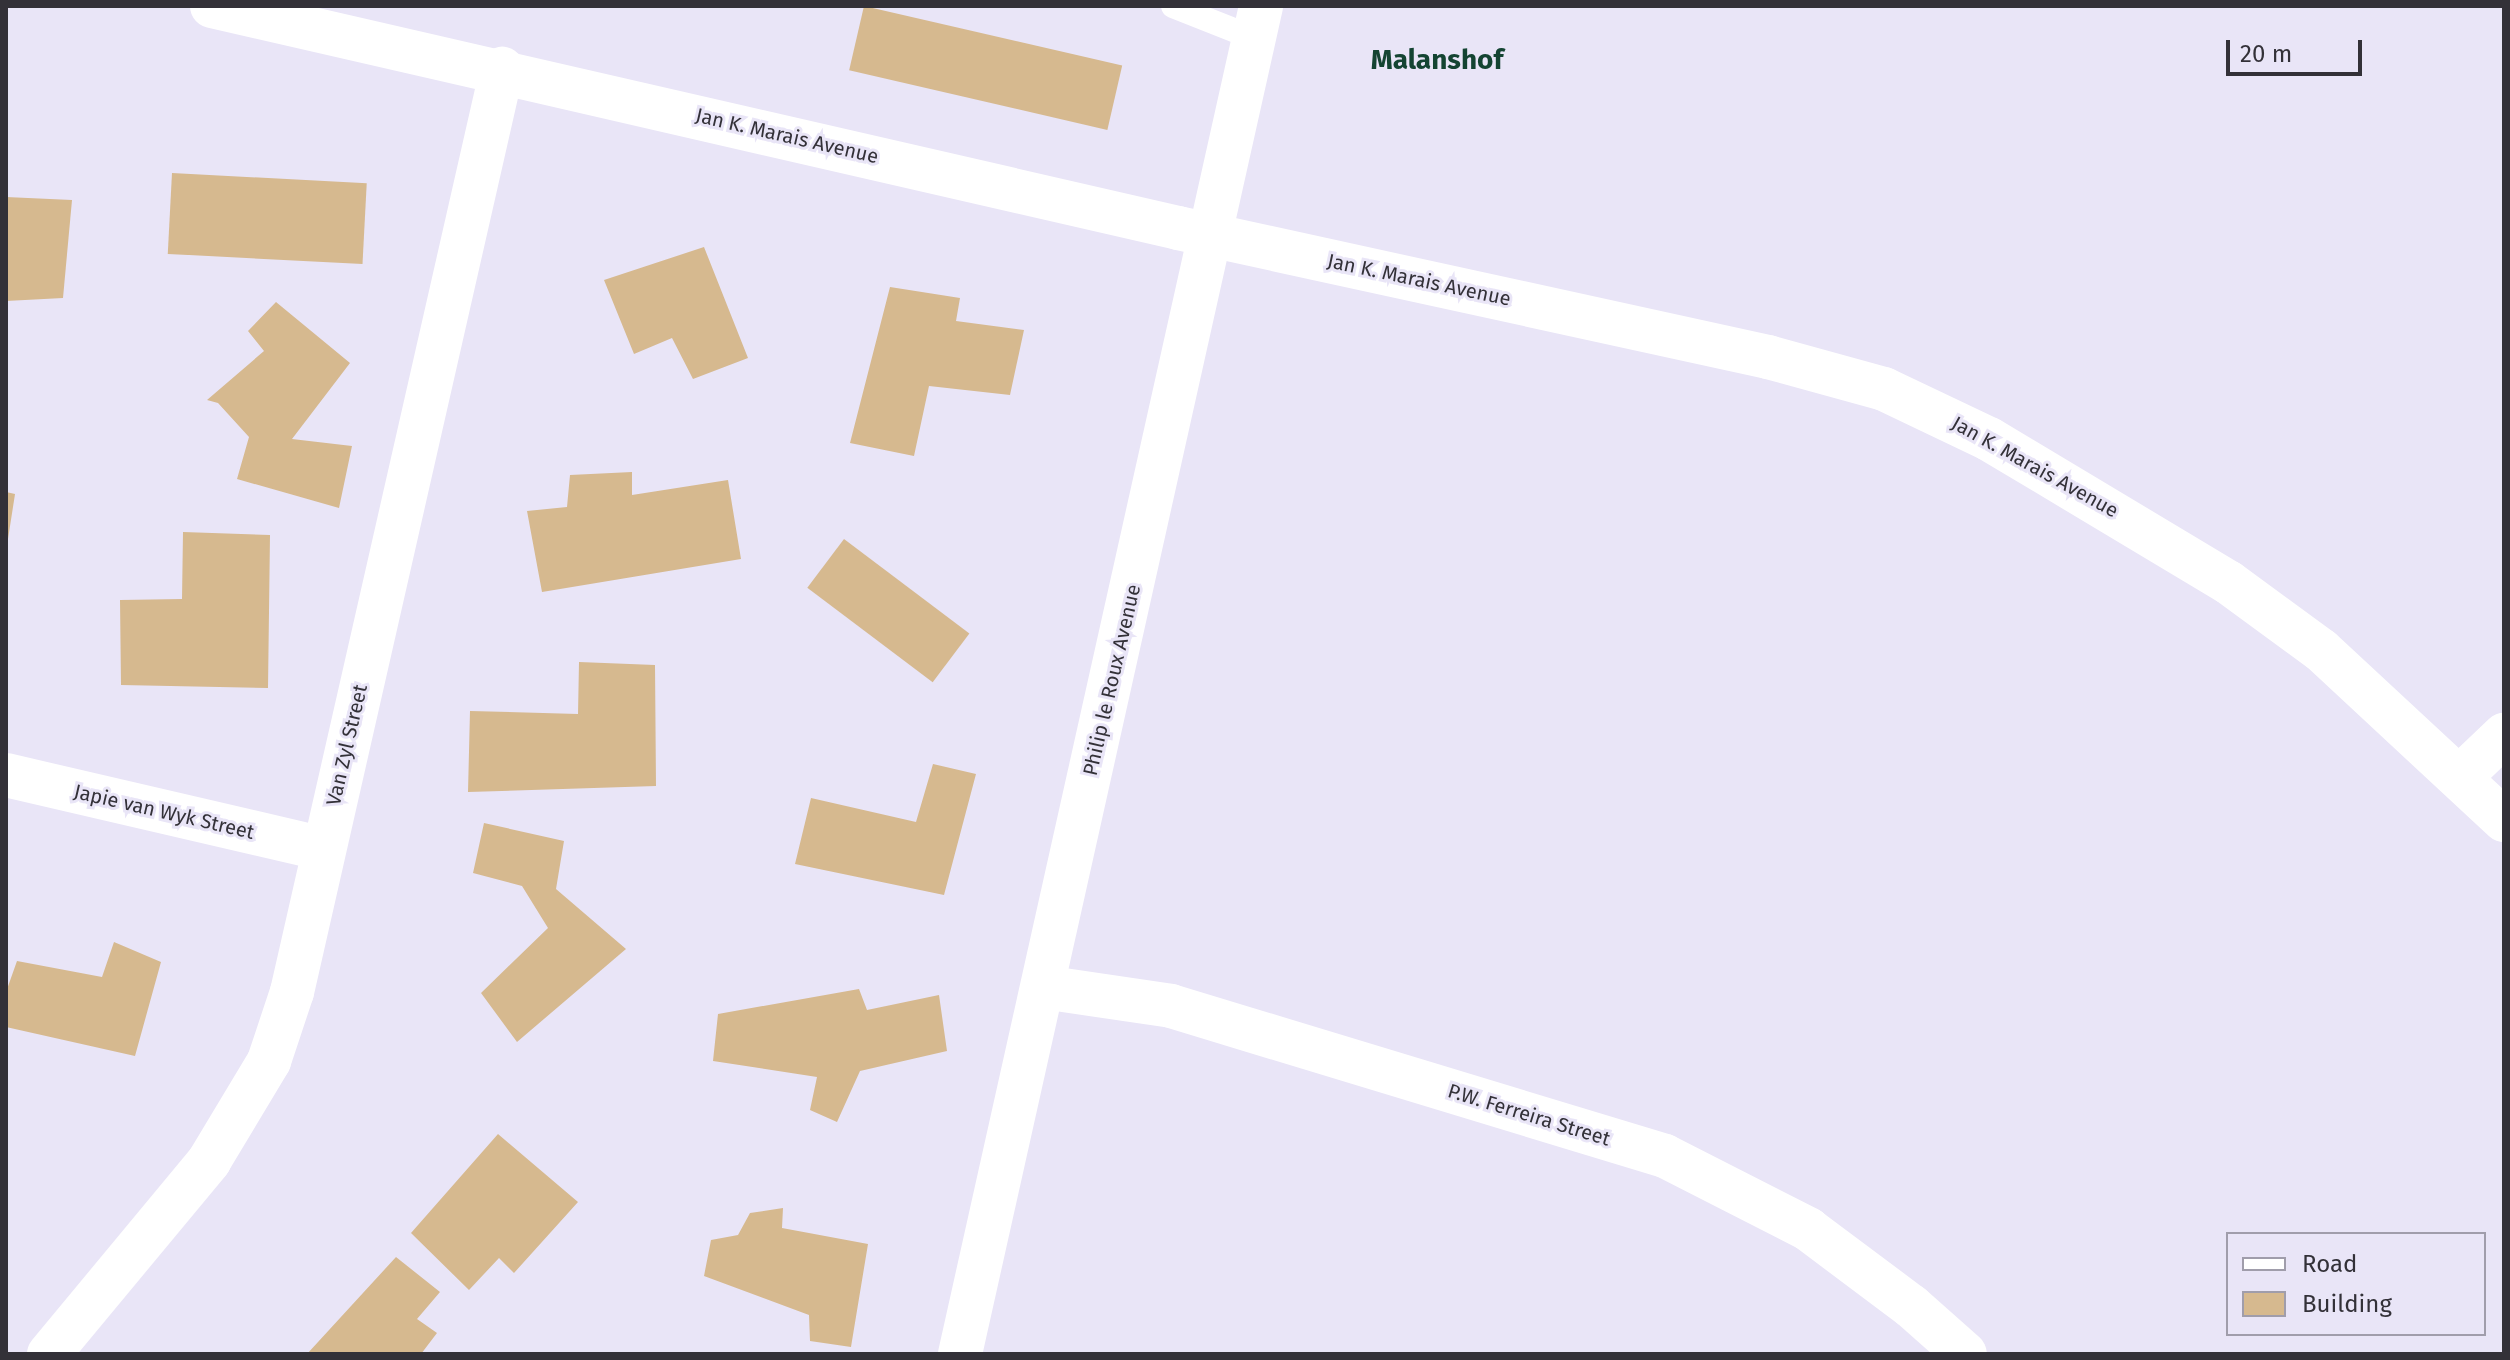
<!DOCTYPE html>
<style>
body{margin:0}
#map{position:relative;width:2510px;height:1360px;overflow:hidden;background:#e9e5f7;font-family:"Fira Sans",sans-serif}
div>[style]{position:absolute}
.building>*{inset:0;background:#d6b98f;transform-origin:0 0}
.service>*{height:24px;margin:-12px;padding:0 12px;transform-origin:12px;border-radius:12px;background:#fff}
.minor>*{height:44px;margin:-22px;padding:0 22px;transform-origin:22px;border-radius:22px;background:#fff}
span{translate:-50% -50%;white-space:nowrap;text-align:center;line-height:1.15;-webkit-text-stroke:6px #e9e5f7;paint-order:stroke}
.street-label{font-size:20px;color:#333138}
.district-label{font-size:28px;color:#144432;font-weight:700}
.frame{position:absolute;inset:0;border:8px solid #333138;pointer-events:none}
.legend{position:absolute;left:2226px;top:1232px;width:260px;height:104px;box-sizing:border-box;background:#e9e5f7;border:2px solid #a09dab;margin:0;padding:10px 14px;list-style:none;font-size:24px;color:#333138}
.legend li{display:flex;align-items:center;gap:16px;height:40px}
.legend b{width:40px;border:2px solid #a09dab}
.scale{position:absolute;left:2226px;top:40px;width:136px;height:36px;box-sizing:border-box;border:4px solid #333138;border-top:0;padding-left:10px;font-size:24px;line-height:28px;white-space:nowrap;color:#333138;-webkit-text-stroke:6px #e9e5f7;paint-order:stroke}
</style>
<div id="map">
<div class="building">
<i style="left:864px;top:6px;width:265px;height:66px;rotate:13deg"></i>
<i style="left:172px;top:173px;width:195px;height:81px;rotate:3deg"></i>
<i style="clip-path:polygon(6px 197px,72px 200px,63px 298px,6px 301px)"></i>
<i style="clip-path:polygon(704px 247px,748px 358px,693px 379px,672px 338px,634px 354px,604px 280px)"></i>
<i style="clip-path:polygon(890px 287px,960px 298px,956px 321px,1024px 330px,1010px 395px,929px 386px,914px 456px,850px 443px)"></i>
<i style="clip-path:polygon(276px 302px,350px 363px,292px 439px,352px 446px,339px 508px,237px 479px,249px 437px,218px 403px,207px 400px,264px 351px,248px 331px)"></i>
<i style="clip-path:polygon(632px 472px,632px 495px,728px 480px,741px 559px,542px 592px,527px 511px,567px 507px,570px 475px)"></i>
<i style="clip-path:polygon(6px 492px,15px 494px,8px 539px,6px 539px)"></i>
<i style="clip-path:polygon(183px 532px,270px 535px,268px 688px,121px 685px,120px 600px,182px 599px)"></i>
<i style="left:844px;top:539px;width:157px;height:61px;rotate:37deg"></i>
<i style="clip-path:polygon(579px 662px,655px 665px,656px 786px,468px 792px,470px 711px,578px 714px)"></i>
<i style="clip-path:polygon(933px 764px,976px 774px,944px 895px,795px 864px,811px 798px,916px 822px)"></i>
<i style="clip-path:polygon(484px 823px,564px 841px,556px 889px,626px 949px,517px 1042px,481px 993px,548px 928px,522px 886px,473px 873px)"></i>
<i style="clip-path:polygon(114px 942px,161px 962px,135px 1056px,6px 1027px,6px 992px,17px 961px,102px 977px)"></i>
<i style="clip-path:polygon(859px 989px,867px 1010px,939px 995px,947px 1051px,860px 1071px,837px 1122px,810px 1110px,817px 1077px,713px 1061px,718px 1014px)"></i>
<i style="clip-path:polygon(498px 1134px,578px 1202px,514px 1273px,499px 1258px,469px 1290px,411px 1233px)"></i>
<i style="clip-path:polygon(783px 1208px,782px 1228px,868px 1244px,851px 1347px,810px 1341px,809px 1315px,704px 1276px,711px 1240px,738px 1235px,750px 1213px)"></i>
<i style="clip-path:polygon(396px 1257px,440px 1292px,417px 1319px,437px 1333px,421px 1354px,307px 1354px)"></i>
</div>
<div class="service">
<i style="left:1173px;top:6px;width:87px;rotate:21.6deg"></i>
</div>
<div class="minor">
<i style="left:212px;top:6px;width:991px;rotate:12.94deg"></i>
<i style="left:1178px;top:228px;width:604px;rotate:12.33deg"></i>
<i style="left:1768px;top:357px;width:120px;rotate:15.4deg"></i>
<i style="left:1884px;top:389px;width:116px;rotate:25.5deg"></i>
<i style="left:1989px;top:439px;width:279px;rotate:30.9deg"></i>
<i style="left:2228px;top:582px;width:115px;rotate:36.2deg"></i>
<i style="left:2321px;top:650px;width:250px;rotate:42.9deg"></i>
<i style="left:6px;top:775px;width:326px;rotate:13.1deg"></i>
<i style="left:2460px;top:777px;width:61px;rotate:-43.7deg"></i>
<i style="left:1043px;top:987px;width:129px;rotate:8.4deg"></i>
<i style="left:1171px;top:1006px;width:516px;rotate:16.89deg"></i>
<i style="left:1665px;top:1156px;width:161px;rotate:27deg"></i>
<i style="left:1808px;top:1229px;width:129px;rotate:36.8deg"></i>
<i style="left:1911px;top:1306px;width:72px;rotate:41.6deg"></i>
<i style="left:49px;top:1354px;width:251px;rotate:-50.3deg"></i>
<i style="left:209px;top:1161px;width:117px;rotate:-59deg"></i>
<i style="left:269px;top:1061px;width:73px;rotate:-71.6deg"></i>
<i style="left:292px;top:992px;width:947px;rotate:-77.18deg"></i>
<i style="left:960px;top:1354px;width:1381px;rotate:-77.41deg"></i>
</div>
<div class="street-label">
<span style="left:787px;top:136px;rotate:13deg">Jan K. Marais Avenue</span>
<span style="left:1419px;top:280px;rotate:12deg">Jan K. Marais Avenue</span>
<span style="left:2035px;top:467px;rotate:29deg">Jan K. Marais Avenue</span>
<span style="left:1112px;top:680px;rotate:-77deg">Philip le Roux Avenue</span>
<span style="left:347px;top:745px;rotate:-77deg">Van Zyl Street</span>
<span style="left:164px;top:812px;rotate:13deg">Japie van Wyk Street</span>
<span style="left:1529px;top:1115px;rotate:17deg">P.W. Ferreira Street</span>
</div>
<div class="district-label">
<span style="left:1437px;top:60px">Malanshof</span>
</div>
<div class="frame"></div>
<ul class="legend">
<li><b style="height:10px;background:#fff"></b>Road</li>
<li><b style="height:22px;background:#d6b98f"></b>Building</li>
</ul>
<div class="scale">20 m</div>
</div>
